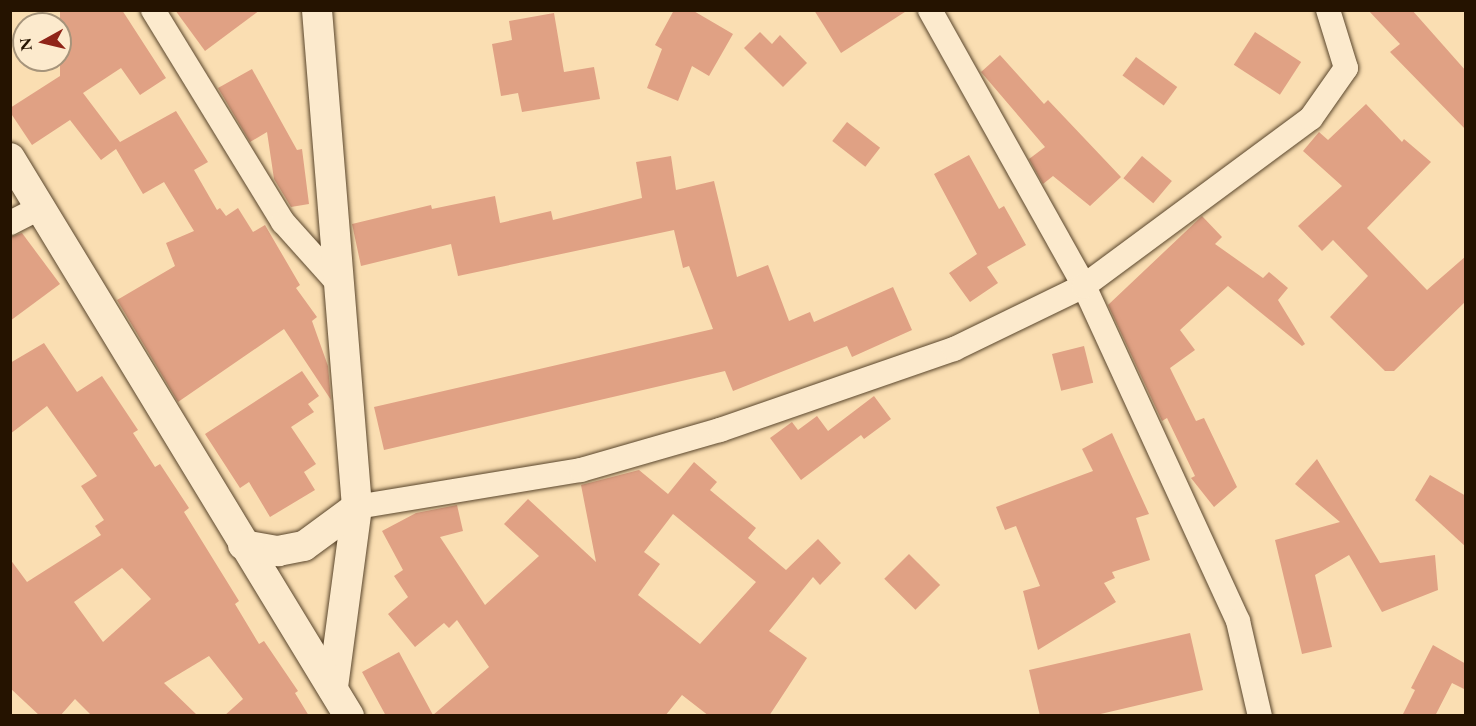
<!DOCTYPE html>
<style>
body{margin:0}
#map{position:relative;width:1476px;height:726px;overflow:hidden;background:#fadeb2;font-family:"EB Garamond",serif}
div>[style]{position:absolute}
.building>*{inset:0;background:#e0a184;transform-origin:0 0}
.roads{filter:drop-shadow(0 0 2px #5a462c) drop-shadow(0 0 2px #5a462c)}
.minor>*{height:24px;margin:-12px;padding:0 12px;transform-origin:12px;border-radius:12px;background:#fceacd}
.tertiary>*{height:30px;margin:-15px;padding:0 15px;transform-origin:15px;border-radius:15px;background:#fceacd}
span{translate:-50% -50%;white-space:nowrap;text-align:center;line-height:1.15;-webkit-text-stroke:4.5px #fceacd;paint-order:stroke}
.frame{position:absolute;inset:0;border:12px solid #251300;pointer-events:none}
.north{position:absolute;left:12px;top:12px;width:60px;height:60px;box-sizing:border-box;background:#fceacd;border:2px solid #a6947b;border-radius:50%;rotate:262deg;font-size:16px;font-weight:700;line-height:24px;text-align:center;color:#251300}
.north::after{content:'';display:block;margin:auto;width:21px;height:27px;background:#8f2418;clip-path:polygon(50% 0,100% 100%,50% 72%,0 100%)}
</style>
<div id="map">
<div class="building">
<i style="clip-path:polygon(60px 10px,122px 10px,166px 78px,140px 95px,121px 68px,83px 93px,120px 142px,176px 111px,208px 162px,194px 170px,217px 210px,220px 208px,226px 216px,238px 208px,253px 232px,265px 225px,300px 285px,296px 288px,317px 317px,312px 321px,328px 366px,331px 400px,284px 329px,178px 402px,117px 300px,175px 266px,166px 243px,194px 231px,164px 182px,143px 194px,116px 149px,101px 160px,70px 120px,32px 145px,10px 112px,10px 108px,60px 76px)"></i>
<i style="clip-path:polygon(175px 10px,260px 10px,205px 51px)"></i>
<i style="clip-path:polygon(674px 10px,692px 10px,733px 34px,709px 76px,692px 66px,678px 101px,647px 88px,662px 49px,655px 45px)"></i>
<i style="clip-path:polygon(814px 10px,908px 10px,841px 53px)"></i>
<i style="clip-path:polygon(1368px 10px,1412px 10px,1466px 71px,1466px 130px,1390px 52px,1400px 44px)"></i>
<i style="clip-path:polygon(554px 13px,564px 72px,594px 67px,600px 99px,522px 112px,518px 93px,501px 96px,492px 44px,512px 40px,509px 21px)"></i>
<i style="clip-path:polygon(760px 32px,772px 44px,780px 35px,807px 63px,783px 87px,744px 48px)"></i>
<i style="left:1255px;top:32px;width:55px;height:39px;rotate:33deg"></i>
<i style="clip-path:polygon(1000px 55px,1044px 104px,1048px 100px,1121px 177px,1090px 206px,1053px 176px,1043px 184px,1029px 159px,1045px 147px,981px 72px)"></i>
<i style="left:1136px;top:57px;width:51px;height:23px;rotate:36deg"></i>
<i style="clip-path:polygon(252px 69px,297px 150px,302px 149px,309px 204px,291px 207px,274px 179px,267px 132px,250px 142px,218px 88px)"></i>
<i style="clip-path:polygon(1366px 104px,1402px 142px,1404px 139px,1431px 162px,1367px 228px,1427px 290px,1466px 256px,1466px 301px,1394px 371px,1385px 371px,1330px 317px,1368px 276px,1333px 240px,1322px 251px,1298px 226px,1342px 186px,1303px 151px,1319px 132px,1328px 140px)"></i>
<i style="left:847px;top:122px;width:42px;height:24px;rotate:38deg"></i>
<i style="clip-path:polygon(969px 155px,999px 209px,1004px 206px,1026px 245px,987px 267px,998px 283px,970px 302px,949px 273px,977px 254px,934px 174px)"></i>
<i style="clip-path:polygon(671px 156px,676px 190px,714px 181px,737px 277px,768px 265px,789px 321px,810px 312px,814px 322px,893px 287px,912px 330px,852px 357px,847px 346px,733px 391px,725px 371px,384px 450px,374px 407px,713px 329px,689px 266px,683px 268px,674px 230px,458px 276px,451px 244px,361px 266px,352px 224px,431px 205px,432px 209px,495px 196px,500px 223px,551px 211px,553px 220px,642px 198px,636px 162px)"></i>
<i style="left:1142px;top:156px;width:39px;height:29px;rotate:40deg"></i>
<i style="clip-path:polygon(1202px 216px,1222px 237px,1215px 244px,1263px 278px,1269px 272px,1288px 288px,1278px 300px,1305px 344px,1302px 346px,1228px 286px,1180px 330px,1195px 350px,1170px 368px,1196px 421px,1204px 418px,1237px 487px,1214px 507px,1191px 478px,1195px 476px,1167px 418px,1162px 421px,1108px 305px)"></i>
<i style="clip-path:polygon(22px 233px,60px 284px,10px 321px,10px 237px)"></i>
<i style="clip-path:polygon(evenodd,44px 343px,77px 392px,102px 376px,138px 430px,133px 433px,155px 467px,160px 464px,189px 508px,184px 512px,239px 601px,235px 604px,259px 644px,264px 641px,298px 691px,295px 693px,309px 716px,224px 716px,243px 699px,209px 656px,164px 683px,198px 716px,92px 716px,75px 699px,60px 716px,40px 716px,10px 688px,10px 559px,27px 582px,101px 535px,95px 526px,104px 520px,81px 486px,97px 476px,47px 406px,10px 434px,10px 363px,44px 343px,122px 568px,151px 599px,103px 642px,74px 602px,122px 568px)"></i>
<i style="left:1084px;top:346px;width:38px;height:33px;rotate:76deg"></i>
<i style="clip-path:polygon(302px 371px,319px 396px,308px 404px,314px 412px,291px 427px,316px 464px,304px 472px,315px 490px,270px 517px,249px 482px,240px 488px,205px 434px)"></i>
<i style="clip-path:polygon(874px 396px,891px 419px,864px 439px,861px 435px,801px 480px,770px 438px,792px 422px,798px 430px,817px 416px,828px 431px)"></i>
<i style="clip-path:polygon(1112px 433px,1149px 514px,1136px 518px,1150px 560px,1112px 572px,1115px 578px,1104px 583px,1116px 602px,1038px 650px,1023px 591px,1040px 586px,1016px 526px,1005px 530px,996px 507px,1093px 471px,1082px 449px)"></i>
<i style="clip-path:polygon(1317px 459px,1380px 563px,1435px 555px,1438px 590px,1382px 612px,1349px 555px,1315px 575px,1332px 647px,1302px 654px,1275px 540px,1340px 522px,1295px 484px)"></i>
<i style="clip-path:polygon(evenodd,694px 462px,717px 482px,710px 490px,756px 528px,748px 538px,786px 570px,818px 539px,841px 563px,820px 585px,813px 577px,769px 631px,807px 658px,769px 716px,709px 716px,682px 695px,665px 716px,386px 716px,362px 672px,399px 652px,433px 715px,489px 667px,457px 620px,449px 628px,444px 623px,415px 647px,388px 614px,408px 597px,394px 576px,403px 570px,382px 531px,416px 513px,457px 505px,463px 531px,440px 537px,485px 605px,539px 556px,504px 524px,528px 499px,596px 562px,581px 485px,639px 470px,668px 494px,694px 462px,673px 514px,756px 582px,700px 644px,638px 595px,660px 564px,644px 552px,673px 514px)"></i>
<i style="clip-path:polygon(1430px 475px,1466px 496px,1466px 547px,1415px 500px)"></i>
<i style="left:909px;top:554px;width:44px;height:35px;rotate:45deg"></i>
<i style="clip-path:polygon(1190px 633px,1203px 690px,1092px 716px,1040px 716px,1029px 670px)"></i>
<i style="clip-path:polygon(1433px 645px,1466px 664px,1466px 690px,1452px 683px,1435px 716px,1402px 716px,1415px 690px,1411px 688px)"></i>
</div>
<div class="roads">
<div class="minor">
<i style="left:153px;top:10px;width:249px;rotate:58.5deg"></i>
<i style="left:283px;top:222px;width:79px;rotate:48.1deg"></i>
<i style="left:930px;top:10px;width:316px;rotate:60.8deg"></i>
<i style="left:1084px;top:286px;width:369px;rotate:65.3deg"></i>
<i style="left:1238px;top:621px;width:98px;rotate:77deg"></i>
<i style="left:10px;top:223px;width:35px;rotate:-27deg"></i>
<i style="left:357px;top:507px;width:227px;rotate:-9.4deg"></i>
<i style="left:581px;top:470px;width:145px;rotate:-16.1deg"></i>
<i style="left:720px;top:430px;width:248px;rotate:-19.1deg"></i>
<i style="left:954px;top:349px;width:144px;rotate:-25.9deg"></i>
<i style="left:1084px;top:286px;width:282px;rotate:-36.5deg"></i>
<i style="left:1311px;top:118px;width:61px;rotate:-55deg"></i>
<i style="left:1346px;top:68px;width:61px;rotate:-107.2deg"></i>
</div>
<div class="tertiary">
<i style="left:317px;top:10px;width:499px;rotate:85.4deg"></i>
<i style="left:357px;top:507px;width:183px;rotate:97.6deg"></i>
<i style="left:10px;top:158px;width:653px;rotate:58.72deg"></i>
<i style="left:243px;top:545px;width:36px;rotate:10deg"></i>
<i style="left:278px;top:551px;width:26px;rotate:-11deg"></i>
<i style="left:304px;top:546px;width:66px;rotate:-36.3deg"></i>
</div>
</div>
<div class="frame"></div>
<div class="north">N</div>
</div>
